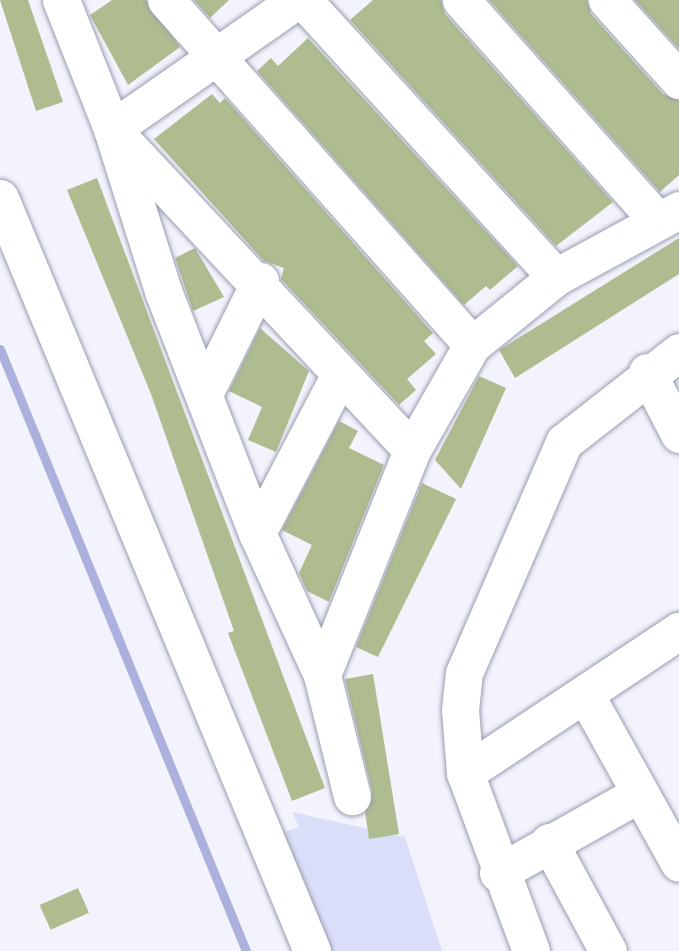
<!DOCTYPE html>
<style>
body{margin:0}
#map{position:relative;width:679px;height:951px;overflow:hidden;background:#f2f3fc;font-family:Raleway,sans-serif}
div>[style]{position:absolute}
.green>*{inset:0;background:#dadef8}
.stream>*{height:9px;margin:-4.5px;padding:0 4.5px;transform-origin:4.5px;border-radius:4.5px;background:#abb1dc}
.building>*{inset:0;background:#aebc8f;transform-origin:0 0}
.roads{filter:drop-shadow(0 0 2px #999cb0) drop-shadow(0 0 2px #999cb0)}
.minor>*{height:37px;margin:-18.5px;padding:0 18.5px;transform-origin:18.5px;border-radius:18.5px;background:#fff}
span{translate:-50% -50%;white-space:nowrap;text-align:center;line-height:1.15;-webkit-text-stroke:5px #fff;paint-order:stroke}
</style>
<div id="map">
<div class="green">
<i style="clip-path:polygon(292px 812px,405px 837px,442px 951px,298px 951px,250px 843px,299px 827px)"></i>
</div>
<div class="stream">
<i style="left:0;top:349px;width:650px;rotate:67.77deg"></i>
</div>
<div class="building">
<i style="clip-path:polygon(0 0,28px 0,63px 102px,36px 111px)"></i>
<i style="clip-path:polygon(112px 0,146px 0,180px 47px,128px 85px,90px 15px)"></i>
<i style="clip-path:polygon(194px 0,229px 0,210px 18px)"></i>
<i style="clip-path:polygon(373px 0,441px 0,445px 14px,613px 202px,556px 246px,350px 20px)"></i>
<i style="clip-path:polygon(489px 0,587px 0,591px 14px,663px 94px,679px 100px,679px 175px,660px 192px)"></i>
<i style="clip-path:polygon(635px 0,679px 0,679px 49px)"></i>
<i style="clip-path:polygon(308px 38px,518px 266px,490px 290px,486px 286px,464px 305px,257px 71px,271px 58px,278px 66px)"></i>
<i style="clip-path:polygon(212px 94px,220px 103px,225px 98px,433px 333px,424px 341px,436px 354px,407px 379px,416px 390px,399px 405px,281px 279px,284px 268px,264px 261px,154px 139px)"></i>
<i style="clip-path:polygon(97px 178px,325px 788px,292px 801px,228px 633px,234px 631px,151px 394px,67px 190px)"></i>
<i style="clip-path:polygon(679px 238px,679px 274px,515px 378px,499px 350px)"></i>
<i style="clip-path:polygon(195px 248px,224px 297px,193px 311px,175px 258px)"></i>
<i style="clip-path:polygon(260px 328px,309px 371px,276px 452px,248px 440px,262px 407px,229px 391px)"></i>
<i style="clip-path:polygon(479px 376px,506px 388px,461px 489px,435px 460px)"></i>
<i style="clip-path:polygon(339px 421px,358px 431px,349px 448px,384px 465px,329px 602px,307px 591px,299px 573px,312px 545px,282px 530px)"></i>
<i style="clip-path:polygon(422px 483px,456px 499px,378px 657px,356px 647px)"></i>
<i style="clip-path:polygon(373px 674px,399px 834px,369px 839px,365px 812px,372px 791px,345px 679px)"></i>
<i style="left:78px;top:888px;width:27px;height:42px;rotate:66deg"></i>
</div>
<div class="roads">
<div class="minor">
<i style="left:61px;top:0;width:139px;rotate:68.4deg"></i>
<i style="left:112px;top:129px;width:226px;rotate:-34.9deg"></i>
<i style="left:166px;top:0;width:461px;rotate:48.4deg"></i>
<i style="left:303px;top:0;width:375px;rotate:47.6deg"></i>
<i style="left:461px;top:0;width:295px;rotate:48.3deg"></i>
<i style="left:607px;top:0;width:108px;rotate:48deg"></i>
<i style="left:0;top:198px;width:815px;rotate:67.49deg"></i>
<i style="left:647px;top:372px;width:70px;rotate:62.7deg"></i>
<i style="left:205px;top:392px;width:124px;rotate:-63.6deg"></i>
<i style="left:412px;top:450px;width:439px;rotate:-133.1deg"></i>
<i style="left:112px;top:129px;width:170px;rotate:72.5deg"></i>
<i style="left:163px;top:291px;width:260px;rotate:68.8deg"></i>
<i style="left:257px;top:533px;width:156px;rotate:65.4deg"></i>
<i style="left:322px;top:675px;width:242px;rotate:-68.2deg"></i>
<i style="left:412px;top:450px;width:121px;rotate:-60.3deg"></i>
<i style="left:472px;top:345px;width:108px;rotate:-39deg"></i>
<i style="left:556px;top:277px;width:140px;rotate:-28.6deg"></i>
<i style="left:257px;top:533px;width:179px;rotate:-62.4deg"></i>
<i style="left:322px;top:675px;width:125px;rotate:76.1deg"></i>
<i style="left:585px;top:694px;width:193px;rotate:60.9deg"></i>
<i style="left:465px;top:773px;width:257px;rotate:-33.6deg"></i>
<i style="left:549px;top:842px;width:124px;rotate:61.6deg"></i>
<i style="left:498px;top:873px;width:162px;rotate:-29.3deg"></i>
<i style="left:531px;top:951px;width:190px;rotate:-110.3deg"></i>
<i style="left:465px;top:773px;width:63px;rotate:-94.5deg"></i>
<i style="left:460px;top:710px;width:37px;rotate:-84deg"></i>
<i style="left:464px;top:673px;width:252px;rotate:-66.6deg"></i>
<i style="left:564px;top:442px;width:146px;rotate:-38deg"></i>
</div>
</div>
</div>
